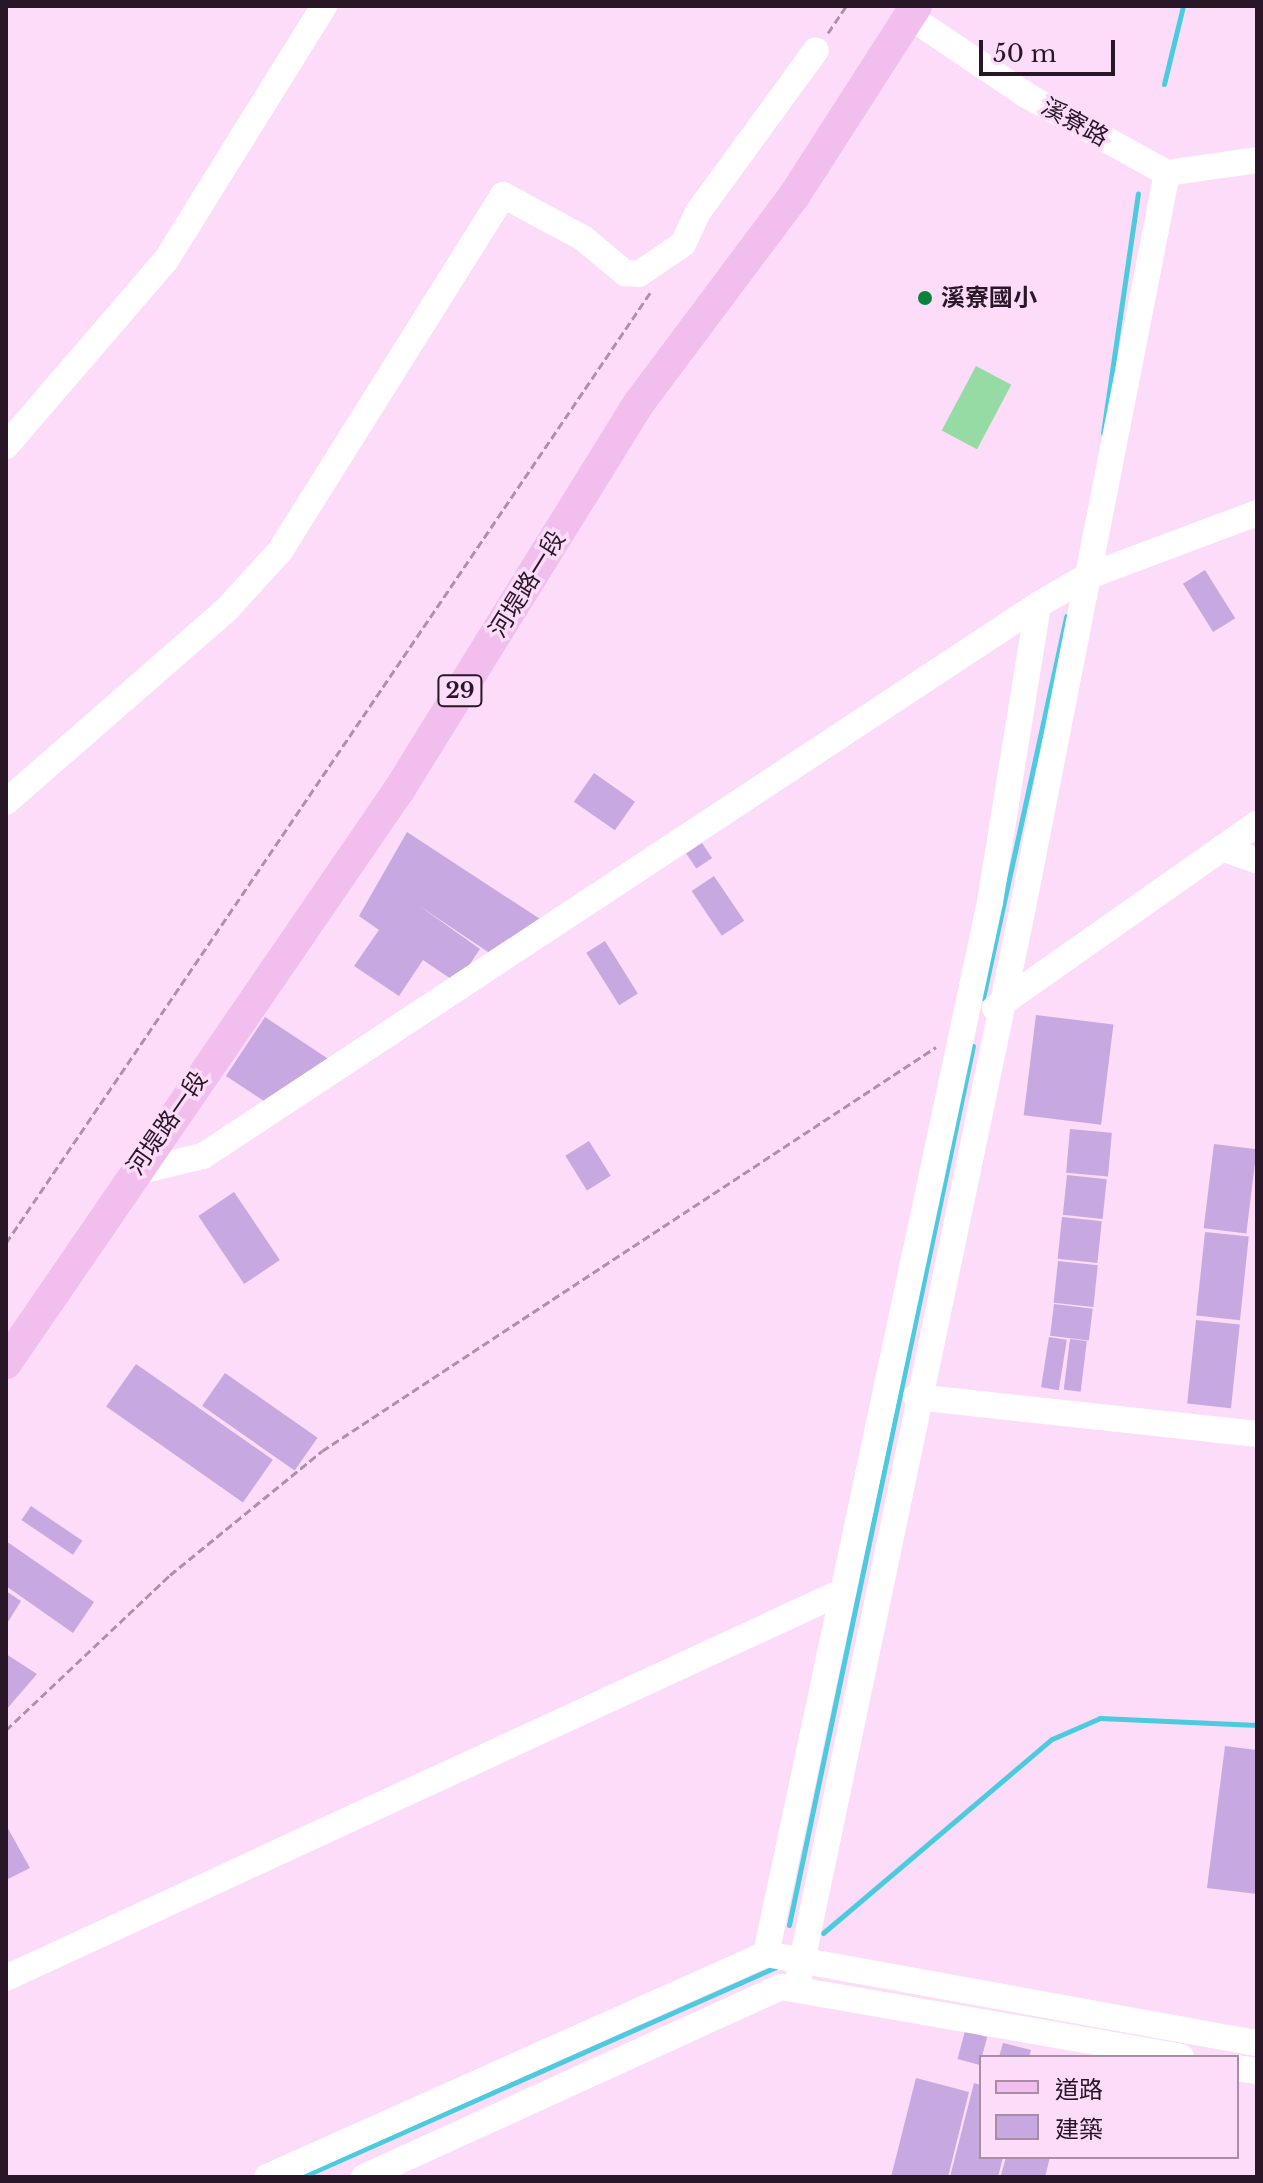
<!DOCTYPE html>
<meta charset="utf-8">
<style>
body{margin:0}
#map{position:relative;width:1263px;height:2183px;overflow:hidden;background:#fcdcf8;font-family:"Libre Baskerville","Noto Sans TC",serif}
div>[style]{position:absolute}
.green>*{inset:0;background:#95dba3;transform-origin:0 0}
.stream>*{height:5px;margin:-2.5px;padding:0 2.5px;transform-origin:2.5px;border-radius:2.5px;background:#4acbdf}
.building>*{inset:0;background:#c8a8e0;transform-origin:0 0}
.path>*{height:3px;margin-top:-1.5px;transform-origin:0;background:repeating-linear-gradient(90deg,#ac91a8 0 8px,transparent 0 12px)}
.minor>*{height:26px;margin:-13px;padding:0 13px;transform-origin:13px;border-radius:13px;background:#fff}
.major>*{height:32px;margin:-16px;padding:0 16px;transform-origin:16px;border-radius:16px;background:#f1beed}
.dots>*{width:22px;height:22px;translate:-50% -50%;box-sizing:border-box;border:4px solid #fcdcf8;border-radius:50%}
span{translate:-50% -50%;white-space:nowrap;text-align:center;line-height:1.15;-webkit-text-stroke:7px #fcdcf8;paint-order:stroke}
.shield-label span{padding:2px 6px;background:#fcdcf8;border:2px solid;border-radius:6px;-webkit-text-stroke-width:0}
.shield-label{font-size:22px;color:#291627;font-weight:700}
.street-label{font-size:24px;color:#291627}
.poi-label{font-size:24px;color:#291627;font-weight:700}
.left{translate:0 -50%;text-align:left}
.frame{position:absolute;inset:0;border:8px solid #291627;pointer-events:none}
.legend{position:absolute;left:979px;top:2055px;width:260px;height:104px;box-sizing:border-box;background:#fcdcf8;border:2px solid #a88da4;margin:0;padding:10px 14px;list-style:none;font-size:24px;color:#291627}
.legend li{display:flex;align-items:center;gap:16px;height:40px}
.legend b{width:40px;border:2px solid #a88da4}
.scale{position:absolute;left:979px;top:40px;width:136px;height:36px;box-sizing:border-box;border:4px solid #291627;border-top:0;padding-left:10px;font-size:24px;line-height:28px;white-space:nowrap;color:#291627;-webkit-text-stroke:6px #fcdcf8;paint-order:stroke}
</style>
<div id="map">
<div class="green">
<i style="left:976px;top:366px;width:40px;height:73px;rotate:28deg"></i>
</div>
<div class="stream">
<i style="left:1164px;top:84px;width:80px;rotate:-76.3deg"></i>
<i style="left:1103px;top:433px;width:242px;rotate:-81.7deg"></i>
<i style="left:983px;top:998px;width:391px;rotate:-77.7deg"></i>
<i style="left:789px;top:1925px;width:898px;rotate:-78.18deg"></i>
<i style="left:823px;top:1933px;width:300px;rotate:-40.3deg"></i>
<i style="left:1052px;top:1739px;width:52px;rotate:-23.6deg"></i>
<i style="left:1100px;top:1718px;width:157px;rotate:2.6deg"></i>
<i style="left:302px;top:2177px;width:518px;rotate:-23.9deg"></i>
</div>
<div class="building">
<i style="left:1205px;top:570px;width:57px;height:26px;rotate:58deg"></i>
<i style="left:594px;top:773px;width:50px;height:35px;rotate:35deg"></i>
<i style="clip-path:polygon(407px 832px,540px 919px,494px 956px,418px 905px,480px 949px,457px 983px,423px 960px,399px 996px,354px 966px,379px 930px,359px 916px)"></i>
<i style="left:702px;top:843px;width:18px;height:19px;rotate:56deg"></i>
<i style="left:714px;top:876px;width:54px;height:27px;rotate:56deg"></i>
<i style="left:605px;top:941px;width:62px;height:22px;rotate:58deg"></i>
<i style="left:1036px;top:1015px;width:78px;height:101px;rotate:7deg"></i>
<i style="clip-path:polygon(265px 1017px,333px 1062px,270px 1105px,226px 1076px)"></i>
<i style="left:1070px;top:1129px;width:42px;height:44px;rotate:5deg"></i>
<i style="left:589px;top:1141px;width:41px;height:28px;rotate:58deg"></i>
<i style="left:1214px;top:1144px;width:43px;height:85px;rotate:7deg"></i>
<i style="left:1067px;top:1175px;width:40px;height:40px;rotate:6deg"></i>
<i style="left:234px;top:1192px;width:82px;height:43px;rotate:56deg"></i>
<i style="left:1062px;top:1217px;width:40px;height:42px;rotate:6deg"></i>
<i style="left:1205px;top:1232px;width:44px;height:84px;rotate:6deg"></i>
<i style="left:1058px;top:1261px;width:40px;height:42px;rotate:6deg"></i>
<i style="left:1054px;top:1304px;width:39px;height:32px;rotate:7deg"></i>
<i style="left:1196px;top:1320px;width:44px;height:84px;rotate:6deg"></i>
<i style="left:1049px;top:1337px;width:18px;height:51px;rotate:9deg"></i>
<i style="left:1070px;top:1339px;width:17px;height:51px;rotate:7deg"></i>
<i style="left:136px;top:1364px;width:167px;height:52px;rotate:35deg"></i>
<i style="left:225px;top:1373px;width:113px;height:40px;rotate:35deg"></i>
<i style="left:31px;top:1506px;width:62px;height:17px;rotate:34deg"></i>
<i style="clip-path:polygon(6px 1541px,94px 1602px,73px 1633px,6px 1586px)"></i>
<i style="clip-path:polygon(6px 1591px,21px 1601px,6px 1625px)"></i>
<i style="clip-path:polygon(6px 1654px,37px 1674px,6px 1710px)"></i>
<i style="clip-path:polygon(1225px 1746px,1257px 1750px,1257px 1894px,1207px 1888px)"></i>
<i style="clip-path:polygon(6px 1825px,30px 1868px,6px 1880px)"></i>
<i style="left:965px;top:2031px;width:23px;height:29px;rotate:15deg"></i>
<i style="clip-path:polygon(1003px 2043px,1031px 2050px,1029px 2057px,999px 2057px)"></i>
<i style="clip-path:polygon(916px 2078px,969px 2092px,948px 2177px,891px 2177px)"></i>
<i style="clip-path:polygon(974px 2083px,981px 2085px,981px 2157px,1003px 2157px,998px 2177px,950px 2177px)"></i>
<i style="clip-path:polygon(1006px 2157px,1050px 2157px,1045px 2177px,1001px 2175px)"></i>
</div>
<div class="path">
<i style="left:828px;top:33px;width:32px;rotate:-56deg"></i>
<i style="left:6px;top:1243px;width:1148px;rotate:-55.87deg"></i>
<i style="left:6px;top:1730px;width:226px;rotate:-43.4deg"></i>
<i style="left:170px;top:1575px;width:196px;rotate:-39.2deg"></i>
<i style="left:322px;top:1451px;width:735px;rotate:-33.34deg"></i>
</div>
<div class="minor">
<i style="left:909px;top:16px;width:141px;rotate:34deg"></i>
<i style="left:1026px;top:95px;width:161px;rotate:29deg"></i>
<i style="left:1167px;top:173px;width:91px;rotate:-8.2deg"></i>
<i style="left:6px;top:446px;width:245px;rotate:-49.3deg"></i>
<i style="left:166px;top:260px;width:299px;rotate:-58.1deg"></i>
<i style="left:6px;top:802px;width:293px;rotate:-41.1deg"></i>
<i style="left:227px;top:609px;width:79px;rotate:-47.6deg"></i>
<i style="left:280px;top:551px;width:420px;rotate:-57.9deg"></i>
<i style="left:503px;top:195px;width:91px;rotate:28.3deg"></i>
<i style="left:583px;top:238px;width:55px;rotate:39.8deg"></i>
<i style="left:625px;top:273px;width:14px;rotate:4deg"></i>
<i style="left:639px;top:274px;width:53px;rotate:-34.3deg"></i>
<i style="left:683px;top:244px;width:35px;rotate:-65deg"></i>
<i style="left:698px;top:212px;width:200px;rotate:-53.9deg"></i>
<i style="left:1222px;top:848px;width:37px;rotate:20deg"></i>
<i style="left:995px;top:1008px;width:320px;rotate:-35.1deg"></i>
<i style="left:132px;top:1173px;width:73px;rotate:-13.5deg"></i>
<i style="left:203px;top:1156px;width:1000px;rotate:-33.42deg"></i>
<i style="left:1038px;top:605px;width:56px;rotate:-30.3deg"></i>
<i style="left:1086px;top:577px;width:183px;rotate:-20.5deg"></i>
<i style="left:916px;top:1397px;width:343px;rotate:6.2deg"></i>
<i style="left:766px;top:1954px;width:1076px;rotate:-77.98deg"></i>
<i style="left:990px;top:902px;width:301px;rotate:-80.8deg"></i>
<i style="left:6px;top:1978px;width:915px;rotate:-24.8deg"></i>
<i style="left:797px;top:1985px;width:1101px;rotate:-78.16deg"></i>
<i style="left:1023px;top:907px;width:748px;rotate:-78.9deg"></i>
<i style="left:1237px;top:2068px;width:20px;rotate:9deg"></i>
<i style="left:267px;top:2177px;width:547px;rotate:-24.08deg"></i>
<i style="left:766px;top:1954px;width:499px;rotate:10.3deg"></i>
<i style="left:364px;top:2177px;width:458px;rotate:-24.5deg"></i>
<i style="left:781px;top:1987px;width:406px;rotate:9.9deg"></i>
</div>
<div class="major">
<i style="left:6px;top:1363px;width:695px;rotate:-55.56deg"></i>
<i style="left:399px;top:790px;width:455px;rotate:-58.2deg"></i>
<i style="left:639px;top:403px;width:259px;rotate:-53.2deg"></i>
<i style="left:794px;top:196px;width:226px;rotate:-57.3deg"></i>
</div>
<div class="dots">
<i style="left:925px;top:298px;background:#09833c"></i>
</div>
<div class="shield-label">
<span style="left:460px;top:691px">29</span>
</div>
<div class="street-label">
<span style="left:1075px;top:122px;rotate:29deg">溪寮路</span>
<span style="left:527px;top:584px;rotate:-58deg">河堤路一段</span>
<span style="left:167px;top:1123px;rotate:-55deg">河堤路一段</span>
</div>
<div class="poi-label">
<span class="left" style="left:941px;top:298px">溪寮國小</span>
</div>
<div class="frame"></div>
<ul class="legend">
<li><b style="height:10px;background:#f1beed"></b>道路</li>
<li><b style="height:22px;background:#c8a8e0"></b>建築</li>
</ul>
<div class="scale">50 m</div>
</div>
